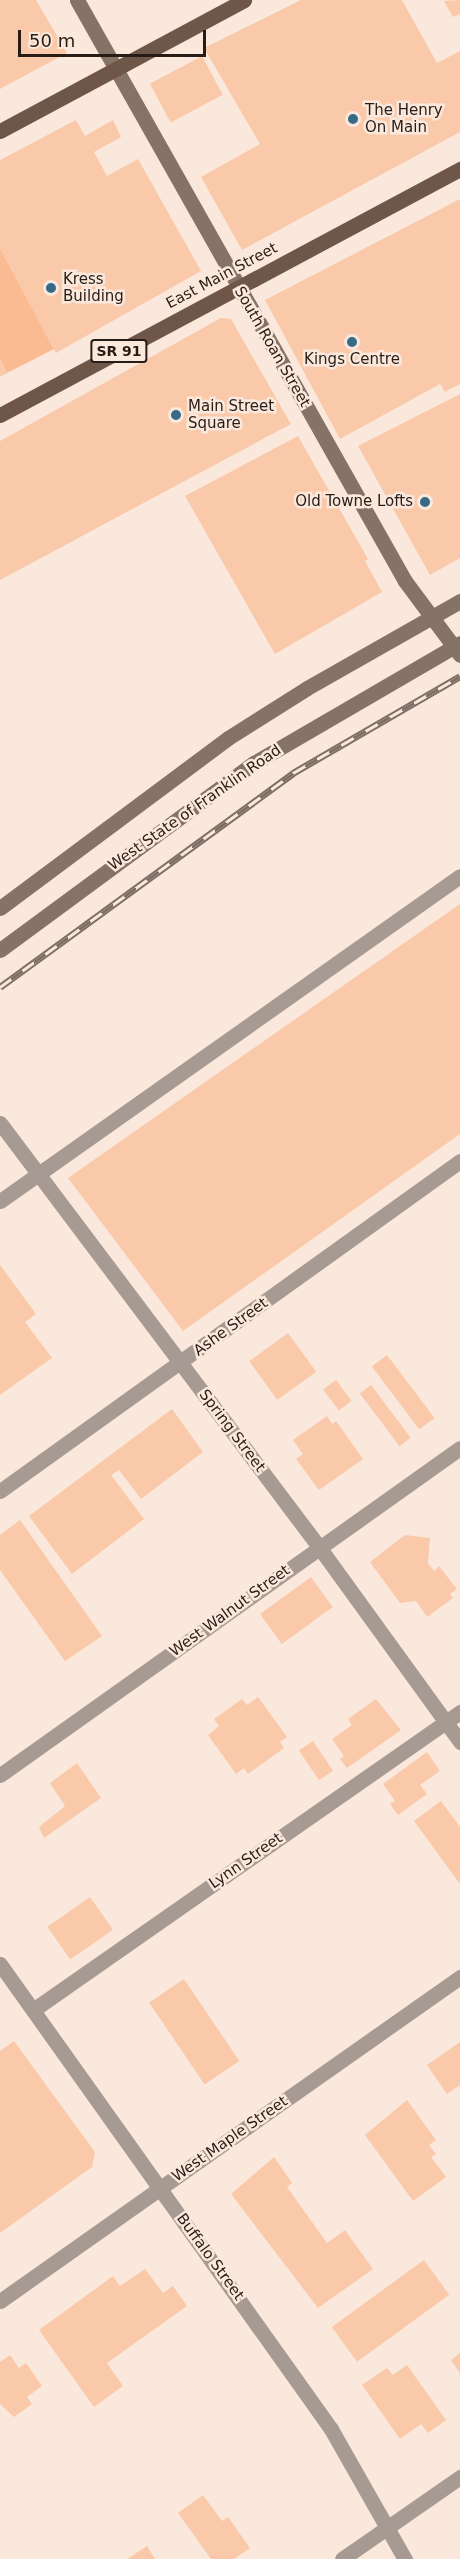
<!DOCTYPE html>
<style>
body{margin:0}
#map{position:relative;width:460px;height:2559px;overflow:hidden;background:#fbe8dc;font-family:"DejaVu Sans",sans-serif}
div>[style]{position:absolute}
.green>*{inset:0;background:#fabb92}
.building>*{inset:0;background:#fac9aa;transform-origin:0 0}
.street>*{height:15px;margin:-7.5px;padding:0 7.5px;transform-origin:7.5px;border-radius:7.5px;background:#a79a92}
.secondary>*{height:15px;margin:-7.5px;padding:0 7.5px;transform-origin:7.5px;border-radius:7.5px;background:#867367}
.primary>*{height:15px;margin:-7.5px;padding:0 7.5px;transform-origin:7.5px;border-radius:7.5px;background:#6e5749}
.rail>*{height:7px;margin-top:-3.5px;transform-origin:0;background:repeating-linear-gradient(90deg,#fbe8dc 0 14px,#7e6f66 0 28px);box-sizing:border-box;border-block:2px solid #7e6f66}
.dots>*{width:16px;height:16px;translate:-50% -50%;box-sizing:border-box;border:3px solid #fbe8dc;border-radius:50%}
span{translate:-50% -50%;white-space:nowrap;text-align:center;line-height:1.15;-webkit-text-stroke:5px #fbe8dc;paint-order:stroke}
.shield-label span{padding:2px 4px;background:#fbe8dc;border:2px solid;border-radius:4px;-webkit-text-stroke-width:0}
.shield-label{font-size:14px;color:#281d16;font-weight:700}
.poi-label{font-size:15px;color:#281d16}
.left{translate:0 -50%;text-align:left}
.right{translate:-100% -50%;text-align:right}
.street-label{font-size:15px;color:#281d16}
.scale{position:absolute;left:18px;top:30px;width:188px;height:27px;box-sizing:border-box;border:3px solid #281d16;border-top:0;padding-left:8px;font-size:18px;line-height:21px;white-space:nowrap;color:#281d16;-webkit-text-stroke:4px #fbe8dc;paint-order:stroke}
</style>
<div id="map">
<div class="green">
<i style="clip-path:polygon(0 248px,54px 349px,7px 373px,0 359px)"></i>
</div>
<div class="building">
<i style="clip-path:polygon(0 0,36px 0,67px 53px,0 89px)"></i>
<i style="clip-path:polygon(301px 0,402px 0,437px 63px,460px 51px,460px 132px,242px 250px,201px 177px,260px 144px,204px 48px)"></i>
<i style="clip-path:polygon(460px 0,460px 14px,453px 17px,444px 1px)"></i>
<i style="left:202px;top:56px;width:44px;height:59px;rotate:62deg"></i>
<i style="clip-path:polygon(76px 120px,85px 136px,113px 120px,121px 137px,94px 152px,107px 176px,138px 159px,201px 271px,56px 353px,0 248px,0 160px)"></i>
<i style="clip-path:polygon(460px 199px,460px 384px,445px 392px,440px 384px,340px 439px,265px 300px)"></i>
<i style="clip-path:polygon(221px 318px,231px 319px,291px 424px,0 580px,0 441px)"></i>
<i style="clip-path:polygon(0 359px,7px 373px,0 377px)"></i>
<i style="clip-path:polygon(460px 394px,460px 558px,430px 575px,358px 446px)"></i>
<i style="clip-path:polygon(298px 436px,368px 559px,365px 561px,382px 592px,275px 654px,185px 496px)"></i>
<i style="clip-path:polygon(460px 904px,460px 1134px,183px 1331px,68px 1178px)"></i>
<i style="clip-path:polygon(0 1265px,36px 1314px,25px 1322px,52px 1358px,0 1395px)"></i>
<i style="left:288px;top:1333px;width:48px;height:48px;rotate:54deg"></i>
<i style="left:387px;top:1355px;width:79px;height:19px;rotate:53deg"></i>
<i style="left:336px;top:1380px;width:26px;height:16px;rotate:53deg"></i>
<i style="left:371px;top:1385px;width:66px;height:14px;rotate:53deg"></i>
<i style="clip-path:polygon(172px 1409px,203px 1452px,141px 1499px,119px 1470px,111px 1475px,144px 1519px,72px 1574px,29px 1516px)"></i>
<i style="clip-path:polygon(327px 1416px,332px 1424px,336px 1421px,363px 1459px,319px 1490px,296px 1459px,303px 1454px,293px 1440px)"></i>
<i style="clip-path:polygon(20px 1520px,102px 1636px,65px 1661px,0 1570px,0 1535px)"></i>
<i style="clip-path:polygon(405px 1535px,430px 1538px,428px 1563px,434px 1571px,439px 1566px,457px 1589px,450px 1594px,453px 1598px,427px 1617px,416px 1601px,400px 1603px,370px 1562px)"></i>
<i style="left:311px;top:1577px;width:37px;height:63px;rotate:54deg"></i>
<i style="clip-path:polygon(258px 1697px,287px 1737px,280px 1742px,284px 1748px,248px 1774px,244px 1768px,236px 1774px,208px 1735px,219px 1726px,214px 1719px,242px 1699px,247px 1705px)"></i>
<i style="clip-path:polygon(376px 1699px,401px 1730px,347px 1768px,340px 1759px,344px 1756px,332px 1739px,352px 1725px,348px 1719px)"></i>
<i style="left:313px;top:1741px;width:36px;height:17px;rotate:56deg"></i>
<i style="clip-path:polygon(427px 1752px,440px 1771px,420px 1785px,427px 1794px,398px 1815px,390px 1804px,395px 1801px,383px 1784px)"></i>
<i style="clip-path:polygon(77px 1763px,101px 1798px,44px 1838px,39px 1827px,65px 1806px,50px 1783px)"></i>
<i style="clip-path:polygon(441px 1801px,460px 1827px,460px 1884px,414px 1821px)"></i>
<i style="left:90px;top:1897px;width:40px;height:52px;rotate:55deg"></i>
<i style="left:184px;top:1979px;width:99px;height:42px;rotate:56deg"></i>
<i style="clip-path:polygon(14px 2041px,95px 2152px,92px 2167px,0 2233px,0 2051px)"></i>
<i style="clip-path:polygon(460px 2042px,460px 2085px,447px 2094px,427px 2065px)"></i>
<i style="clip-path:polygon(407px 2100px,436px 2140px,429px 2145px,436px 2154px,431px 2157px,446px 2177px,413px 2201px,365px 2135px)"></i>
<i style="clip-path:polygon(274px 2157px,292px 2183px,287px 2187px,327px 2243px,345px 2230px,373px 2269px,318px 2308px,231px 2194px)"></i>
<i style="left:424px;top:2260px;width:43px;height:114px;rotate:54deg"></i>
<i style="clip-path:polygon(145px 2269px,163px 2293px,173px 2286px,187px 2306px,107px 2363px,123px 2386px,94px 2407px,39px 2330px,113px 2276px,120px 2286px)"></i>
<i style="clip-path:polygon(460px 2353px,460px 2373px,451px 2360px)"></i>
<i style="clip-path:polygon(10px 2355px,19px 2368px,26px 2363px,42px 2386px,27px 2397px,32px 2404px,14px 2417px,0 2404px,0 2362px)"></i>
<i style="clip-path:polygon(407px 2365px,446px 2420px,428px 2433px,421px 2424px,400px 2439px,362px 2385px,387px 2368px,393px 2375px)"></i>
<i style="clip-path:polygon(203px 2495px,222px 2521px,228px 2517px,250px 2548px,234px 2559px,211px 2559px,178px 2513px)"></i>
<i style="clip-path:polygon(147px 2546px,155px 2559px,127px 2559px)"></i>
</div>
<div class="street">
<i style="left:0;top:1123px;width:531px;rotate:53.04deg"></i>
<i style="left:319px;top:1547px;width:241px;rotate:54.1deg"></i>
<i style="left:0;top:1201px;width:563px;rotate:-35.24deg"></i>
<i style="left:0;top:1491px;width:566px;rotate:-35.66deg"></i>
<i style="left:0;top:1775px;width:564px;rotate:-35.41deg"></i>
<i style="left:0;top:1964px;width:571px;rotate:54.56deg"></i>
<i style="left:331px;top:2429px;width:150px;rotate:60.4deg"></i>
<i style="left:33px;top:2010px;width:521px;rotate:-34.91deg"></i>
<i style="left:0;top:2301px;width:563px;rotate:-35.16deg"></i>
<i style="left:342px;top:2559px;width:144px;rotate:-34.8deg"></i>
</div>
<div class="secondary">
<i style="left:77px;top:0;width:667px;rotate:60.55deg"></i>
<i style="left:405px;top:581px;width:92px;rotate:53.4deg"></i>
<i style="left:0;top:908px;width:284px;rotate:-36.7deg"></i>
<i style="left:228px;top:738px;width:93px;rotate:-32.3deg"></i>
<i style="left:307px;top:688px;width:176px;rotate:-29.6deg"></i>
<i style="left:0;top:950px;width:315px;rotate:-36.4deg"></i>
<i style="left:254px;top:763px;width:238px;rotate:-30.2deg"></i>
</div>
<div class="primary">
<i style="left:0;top:131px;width:277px;rotate:-28.2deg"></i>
<i style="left:0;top:415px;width:522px;rotate:-28.14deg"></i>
</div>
<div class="rail">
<i style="left:0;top:987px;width:363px;rotate:-36.1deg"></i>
<i style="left:293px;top:773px;width:193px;rotate:-30.1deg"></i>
</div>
<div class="dots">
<i style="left:353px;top:119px;background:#366a87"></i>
<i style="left:51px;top:288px;background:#366a87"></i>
<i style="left:352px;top:342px;background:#366a87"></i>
<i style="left:176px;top:415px;background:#366a87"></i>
<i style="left:425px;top:502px;background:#366a87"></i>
</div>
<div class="shield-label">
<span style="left:119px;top:351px">SR 91</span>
</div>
<div class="poi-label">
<span class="left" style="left:365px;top:119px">The Henry<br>On Main</span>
<span class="left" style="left:63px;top:288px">Kress<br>Building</span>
<span style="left:352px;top:360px">Kings Centre</span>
<span class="left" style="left:188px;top:415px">Main Street<br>Square</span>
<span class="right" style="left:413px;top:502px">Old Towne Lofts</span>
</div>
<div class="street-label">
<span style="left:222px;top:276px;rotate:-28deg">East Main Street</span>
<span style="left:272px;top:347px;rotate:60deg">South Roan Street</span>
<span style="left:195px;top:808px;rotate:-35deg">West State of Franklin Road</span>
<span style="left:231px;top:1327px;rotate:-36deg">Ashe Street</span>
<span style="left:232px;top:1431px;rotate:53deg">Spring Street</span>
<span style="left:230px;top:1611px;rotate:-36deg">West Walnut Street</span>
<span style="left:246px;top:1861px;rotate:-35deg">Lynn Street</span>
<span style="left:230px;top:2139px;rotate:-35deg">West Maple Street</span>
<span style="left:210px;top:2257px;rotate:54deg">Buffalo Street</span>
</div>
<div class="scale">50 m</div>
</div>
